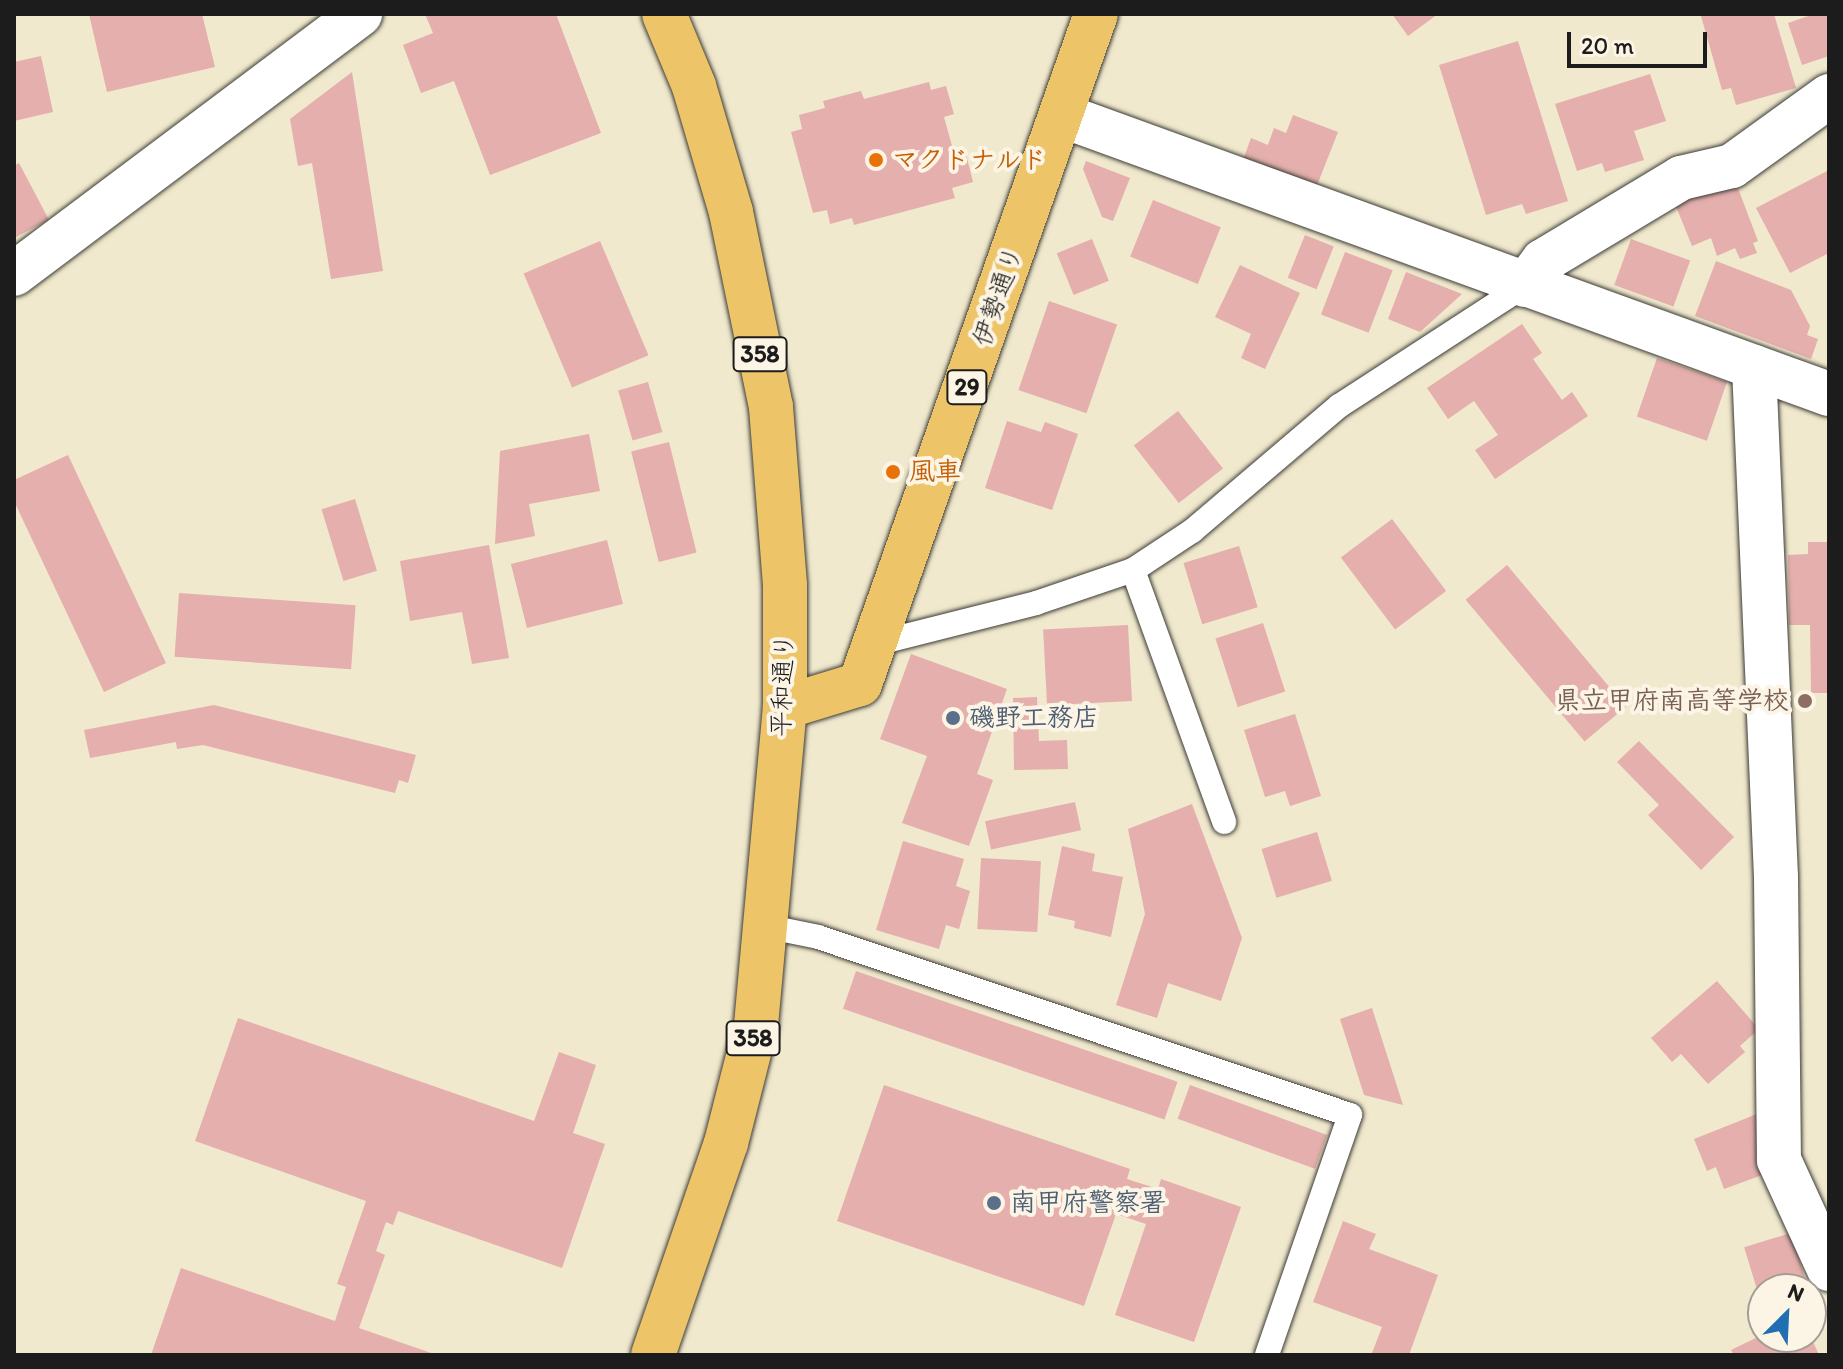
<!DOCTYPE html>
<meta charset="utf-8">
<style>
body{margin:0}
#map{position:relative;width:1843px;height:1369px;overflow:hidden;background:#f0e9cd;font-family:Itim,"Klee One",sans-serif}
div>[style]{position:absolute}
.building>*{inset:0;background:#e4afac;transform-origin:0 0}
.roads{filter:drop-shadow(0 0 2px #3c3b37) drop-shadow(0 0 2px #3c3b37)}
.lane>*{height:24px;margin:-12px;padding:0 12px;transform-origin:12px;border-radius:12px;background:#fff}
.street>*{height:44px;margin:-22px;padding:0 22px;transform-origin:22px;border-radius:22px;background:#fff}
.primary>*{height:44px;margin:-22px;padding:0 22px;transform-origin:22px;border-radius:22px;background:#eec469}
.highway>*{height:44px;margin:-22px;padding:0 22px;transform-origin:22px;border-radius:22px;background:#eec469}
.dots>*{width:22px;height:22px;translate:-50% -50%;box-sizing:border-box;border:4px solid #fcf5e5;border-radius:50%}
span{translate:-50% -50%;white-space:nowrap;text-align:center;line-height:1.15;-webkit-text-stroke:8px #fcf5e5;paint-order:stroke}
.shield-label span{padding:2px 6px;background:#fcf5e5;border:2px solid;border-radius:6px;-webkit-text-stroke-width:0}
.shield-label{font-size:24px;color:#1c1c1c;font-weight:700}
.food-label{font-size:26px;color:#c56008;font-weight:700}
.left{translate:0 -50%;text-align:left}
.street-label{font-size:26px;color:#1c1c1c}
.education-label{font-size:26px;color:#785e54;font-weight:700}
.right{translate:-100% -50%;text-align:right}
.service-label{font-size:26px;color:#4e5e75;font-weight:700}
.frame{position:absolute;inset:0;border:16px solid #1c1c1c;pointer-events:none}
.north{position:absolute;left:1747px;top:1273px;width:80px;height:80px;box-sizing:border-box;background:#fcf5e5;border:2px solid #a29e95;border-radius:50%;rotate:24deg;font-size:22px;font-weight:700;line-height:32px;text-align:center;color:#1c1c1c}
.north::after{content:'';display:block;margin:auto;width:28px;height:36px;background:#1f6fb2;clip-path:polygon(50% 0,100% 100%,50% 72%,0 100%)}
.scale{position:absolute;left:1567px;top:32px;width:140px;height:36px;box-sizing:border-box;border:4px solid #1c1c1c;border-top:0;padding-left:10px;font-size:24px;line-height:28px;white-space:nowrap;color:#1c1c1c;-webkit-text-stroke:6px #fcf5e5;paint-order:stroke}
</style>
<div id="map">
<div class="building">
<i style="clip-path:polygon(89px 14px,202px 14px,215px 67px,107px 92px)"></i>
<i style="clip-path:polygon(425px 14px,556px 14px,601px 133px,490px 175px,454px 81px,421px 93px,403px 45px,433px 33px)"></i>
<i style="clip-path:polygon(1392px 14px,1438px 14px,1408px 36px)"></i>
<i style="clip-path:polygon(1707px 14px,1774px 14px,1796px 88px,1736px 105px,1731px 88px,1722px 90px,1701px 16px)"></i>
<i style="clip-path:polygon(1814px 14px,1829px 14px,1829px 56px,1802px 65px,1788px 23px)"></i>
<i style="clip-path:polygon(1518px 41px,1568px 201px,1526px 214px,1522px 204px,1486px 215px,1439px 65px)"></i>
<i style="clip-path:polygon(41px 56px,53px 112px,14px 121px,14px 62px)"></i>
<i style="clip-path:polygon(352px 72px,383px 271px,331px 279px,312px 163px,298px 166px,290px 119px)"></i>
<i style="clip-path:polygon(1650px 74px,1666px 121px,1634px 131px,1644px 160px,1605px 172px,1602px 163px,1577px 171px,1555px 104px)"></i>
<i style="clip-path:polygon(929px 82px,931px 90px,946px 86px,954px 114px,944px 117px,954px 153px,965px 150px,973px 182px,952px 188px,955px 198px,854px 225px,852px 218px,830px 224px,827px 210px,813px 213px,791px 132px,802px 129px,799px 115px,825px 108px,823px 101px,861px 91px,864px 99px)"></i>
<i style="clip-path:polygon(1293px 115px,1338px 132px,1316px 188px,1243px 160px,1251px 138px,1268px 145px,1274px 128px,1286px 133px)"></i>
<i style="clip-path:polygon(1086px 161px,1130px 178px,1113px 221px,1102px 217px,1083px 169px)"></i>
<i style="clip-path:polygon(19px 163px,49px 220px,14px 238px,14px 166px)"></i>
<i style="clip-path:polygon(1829px 170px,1829px 253px,1790px 273px,1756px 208px)"></i>
<i style="clip-path:polygon(1733px 175px,1758px 241px,1753px 243px,1757px 253px,1740px 259px,1735px 248px,1717px 256px,1711px 238px,1692px 246px,1673px 199px)"></i>
<i style="left:1153px;top:200px;width:73px;height:61px;rotate:22deg"></i>
<i style="left:1305px;top:235px;width:31px;height:46px;rotate:22deg"></i>
<i style="left:1092px;top:239px;width:45px;height:38px;rotate:68deg"></i>
<i style="left:1631px;top:239px;width:63px;height:49px;rotate:20deg"></i>
<i style="left:600px;top:241px;width:124px;height:83px;rotate:67deg"></i>
<i style="left:1345px;top:252px;width:51px;height:67px;rotate:21deg"></i>
<i style="clip-path:polygon(1716px 261px,1791px 290px,1810px 326px,1807px 335px,1818px 339px,1811px 359px,1695px 316px)"></i>
<i style="clip-path:polygon(1240px 265px,1300px 293px,1265px 369px,1241px 358px,1251px 334px,1215px 317px)"></i>
<i style="clip-path:polygon(1406px 272px,1462px 294px,1420px 332px,1388px 319px)"></i>
<i style="left:1049px;top:301px;width:72px;height:94px;rotate:19deg"></i>
<i style="clip-path:polygon(1522px 324px,1542px 353px,1533px 359px,1562px 400px,1572px 392px,1588px 416px,1495px 479px,1475px 450px,1498px 435px,1474px 401px,1448px 419px,1427px 388px)"></i>
<i style="left:1657px;top:358px;width:74px;height:62px;rotate:19deg"></i>
<i style="left:648px;top:382px;width:52px;height:31px;rotate:74deg"></i>
<i style="left:1178px;top:411px;width:73px;height:56px;rotate:52deg"></i>
<i style="clip-path:polygon(1007px 421px,1041px 432px,1045px 422px,1078px 434px,1052px 510px,985px 488px)"></i>
<i style="clip-path:polygon(589px 434px,600px 491px,529px 504px,535px 536px,495px 544px,500px 451px)"></i>
<i style="left:669px;top:442px;width:114px;height:39px;rotate:76deg"></i>
<i style="clip-path:polygon(68px 455px,166px 663px,104px 692px,14px 501px,14px 480px)"></i>
<i style="left:355px;top:499px;width:75px;height:35px;rotate:73deg"></i>
<i style="left:1392px;top:519px;width:90px;height:64px;rotate:53deg"></i>
<i style="left:607px;top:540px;width:66px;height:99px;rotate:76deg"></i>
<i style="clip-path:polygon(1808px 542px,1829px 542px,1829px 693px,1811px 693px,1810px 625px,1789px 625px,1788px 555px,1808px 554px)"></i>
<i style="clip-path:polygon(489px 545px,509px 658px,472px 664px,462px 612px,410px 621px,400px 561px)"></i>
<i style="left:1239px;top:546px;width:64px;height:58px;rotate:73deg"></i>
<i style="left:1507px;top:565px;width:185px;height:54px;rotate:50deg"></i>
<i style="left:179px;top:593px;width:177px;height:64px;rotate:4deg"></i>
<i style="left:1263px;top:623px;width:72px;height:50px;rotate:72deg"></i>
<i style="left:1128px;top:625px;width:76px;height:85px;rotate:87deg"></i>
<i style="clip-path:polygon(911px 654px,1007px 689px,977px 774px,993px 780px,969px 846px,902px 823px,927px 756px,880px 739px)"></i>
<i style="clip-path:polygon(1037px 697px,1039px 741px,1067px 740px,1068px 769px,1014px 770px,1013px 698px)"></i>
<i style="clip-path:polygon(214px 705px,416px 755px,408px 783px,399px 780px,395px 793px,203px 745px,177px 749px,176px 742px,90px 758px,84px 730px)"></i>
<i style="clip-path:polygon(1295px 714px,1321px 796px,1290px 806px,1285px 791px,1265px 797px,1244px 730px)"></i>
<i style="clip-path:polygon(1639px 741px,1734px 837px,1701px 870px,1648px 815px,1659px 805px,1617px 762px)"></i>
<i style="left:1075px;top:802px;width:29px;height:92px;rotate:78deg"></i>
<i style="clip-path:polygon(1192px 804px,1242px 938px,1221px 1001px,1168px 983px,1157px 1018px,1116px 1005px,1145px 914px,1128px 829px)"></i>
<i style="left:1317px;top:832px;width:51px;height:58px;rotate:73deg"></i>
<i style="clip-path:polygon(903px 841px,964px 859px,956px 886px,970px 891px,959px 929px,946px 925px,939px 949px,876px 930px)"></i>
<i style="clip-path:polygon(1062px 846px,1095px 854px,1092px 871px,1123px 877px,1111px 937px,1074px 928px,1075px 921px,1048px 915px)"></i>
<i style="left:981px;top:858px;width:60px;height:71px;rotate:3deg"></i>
<i style="left:856px;top:971px;width:340px;height:40px;rotate:19deg"></i>
<i style="clip-path:polygon(1717px 981px,1759px 1029px,1740px 1046px,1745px 1052px,1708px 1084px,1681px 1054px,1672px 1062px,1651px 1038px)"></i>
<i style="clip-path:polygon(1372px 1008px,1403px 1105px,1364px 1095px,1340px 1019px)"></i>
<i style="clip-path:polygon(238px 1018px,534px 1121px,559px 1052px,596px 1065px,573px 1133px,605px 1144px,562px 1268px,398px 1211px,393px 1225px,386px 1222px,376px 1251px,385px 1255px,359px 1328px,437px 1355px,151px 1355px,181px 1268px,335px 1321px,346px 1287px,337px 1284px,366px 1201px,195px 1141px)"></i>
<i style="clip-path:polygon(884px 1085px,1130px 1169px,1127px 1179px,1158px 1189px,1161px 1179px,1241px 1207px,1194px 1342px,1115px 1315px,1146px 1224px,1116px 1214px,1084px 1306px,837px 1221px)"></i>
<i style="left:1190px;top:1085px;width:146px;height:36px;rotate:20deg"></i>
<i style="clip-path:polygon(1757px 1114px,1765px 1174px,1724px 1189px,1716px 1167px,1707px 1171px,1694px 1139px)"></i>
<i style="clip-path:polygon(1343px 1221px,1376px 1234px,1369px 1249px,1438px 1275px,1409px 1355px,1372px 1353px,1382px 1327px,1313px 1302px)"></i>
<i style="left:1791px;top:1233px;width:48px;height:49px;rotate:73deg"></i>
<i style="clip-path:polygon(1763px 1313px,1763px 1337px,1811px 1337px,1819px 1355px,1734px 1355px,1731px 1350px,1762px 1335px,1753px 1317px)"></i>
</div>
<div class="roads">
<div class="lane">
<i style="left:1133px;top:570px;width:268px;rotate:70.1deg"></i>
<i style="left:878px;top:643px;width:163px;rotate:-14.2deg"></i>
<i style="left:1036px;top:603px;width:102px;rotate:-18.8deg"></i>
<i style="left:1133px;top:570px;width:71px;rotate:-33.5deg"></i>
<i style="left:1192px;top:531px;width:193px;rotate:-40.4deg"></i>
<i style="left:1339px;top:406px;width:222px;rotate:-33deg"></i>
<i style="left:769px;top:927px;width:50px;rotate:11.5deg"></i>
<i style="left:818px;top:937px;width:561px;rotate:18.5deg"></i>
<i style="left:1350px;top:1115px;width:254px;rotate:109.1deg"></i>
</div>
<div class="street">
<i style="left:1061px;top:115px;width:817px;rotate:19.97deg"></i>
<i style="left:14px;top:274px;width:433px;rotate:-36.9deg"></i>
<i style="left:1525px;top:285px;width:30px;rotate:-53deg"></i>
<i style="left:1543px;top:261px;width:161px;rotate:-31deg"></i>
<i style="left:1681px;top:178px;width:52px;rotate:-13.2deg"></i>
<i style="left:1732px;top:166px;width:120px;rotate:-35.8deg"></i>
<i style="left:1754px;top:367px;width:510px;rotate:87.53deg"></i>
<i style="left:1776px;top:877px;width:283px;rotate:89.4deg"></i>
<i style="left:1779px;top:1160px;width:120px;rotate:65.4deg"></i>
</div>
<div class="primary">
<i style="left:785px;top:707px;width:78px;rotate:-17deg"></i>
<i style="left:860px;top:684px;width:710px;rotate:-70.6deg"></i>
</div>
<div class="highway">
<i style="left:653px;top:1355px;width:224px;rotate:-71deg"></i>
<i style="left:726px;top:1143px;width:122px;rotate:-75.7deg"></i>
<i style="left:756px;top:1025px;width:319px;rotate:-84.8deg"></i>
<i style="left:785px;top:707px;width:122px;rotate:-90deg"></i>
<i style="left:785px;top:585px;width:179px;rotate:-94.5deg"></i>
<i style="left:771px;top:407px;width:199px;rotate:-101.6deg"></i>
<i style="left:731px;top:212px;width:131px;rotate:-106.4deg"></i>
<i style="left:694px;top:86px;width:78px;rotate:-112.6deg"></i>
</div>
</div>
<div class="dots">
<i style="left:876px;top:160px;background:#e8710a"></i>
<i style="left:893px;top:472px;background:#e8710a"></i>
<i style="left:1805px;top:701px;background:#8d6e63"></i>
<i style="left:953px;top:718px;background:#5c6f8a"></i>
<i style="left:994px;top:1203px;background:#5c6f8a"></i>
</div>
<div class="shield-label">
<span style="left:760px;top:354px">358</span>
<span style="left:967px;top:387px">29</span>
<span style="left:753px;top:1038px">358</span>
</div>
<div class="food-label">
<span class="left" style="left:892px;top:160px">マクドナルド</span>
<span class="left" style="left:909px;top:472px">風車</span>
</div>
<div class="street-label">
<span style="left:998px;top:296px;rotate:-71deg">伊勢通り</span>
<span style="left:783px;top:685px;rotate:-88deg">平和通り</span>
</div>
<div class="education-label">
<span class="right" style="left:1789px;top:701px">県立甲府南高等学校</span>
</div>
<div class="service-label">
<span class="left" style="left:969px;top:718px">磯野工務店</span>
<span class="left" style="left:1010px;top:1203px">南甲府警察署</span>
</div>
<div class="frame"></div>
<div class="north">N</div>
<div class="scale">20 m</div>
</div>
